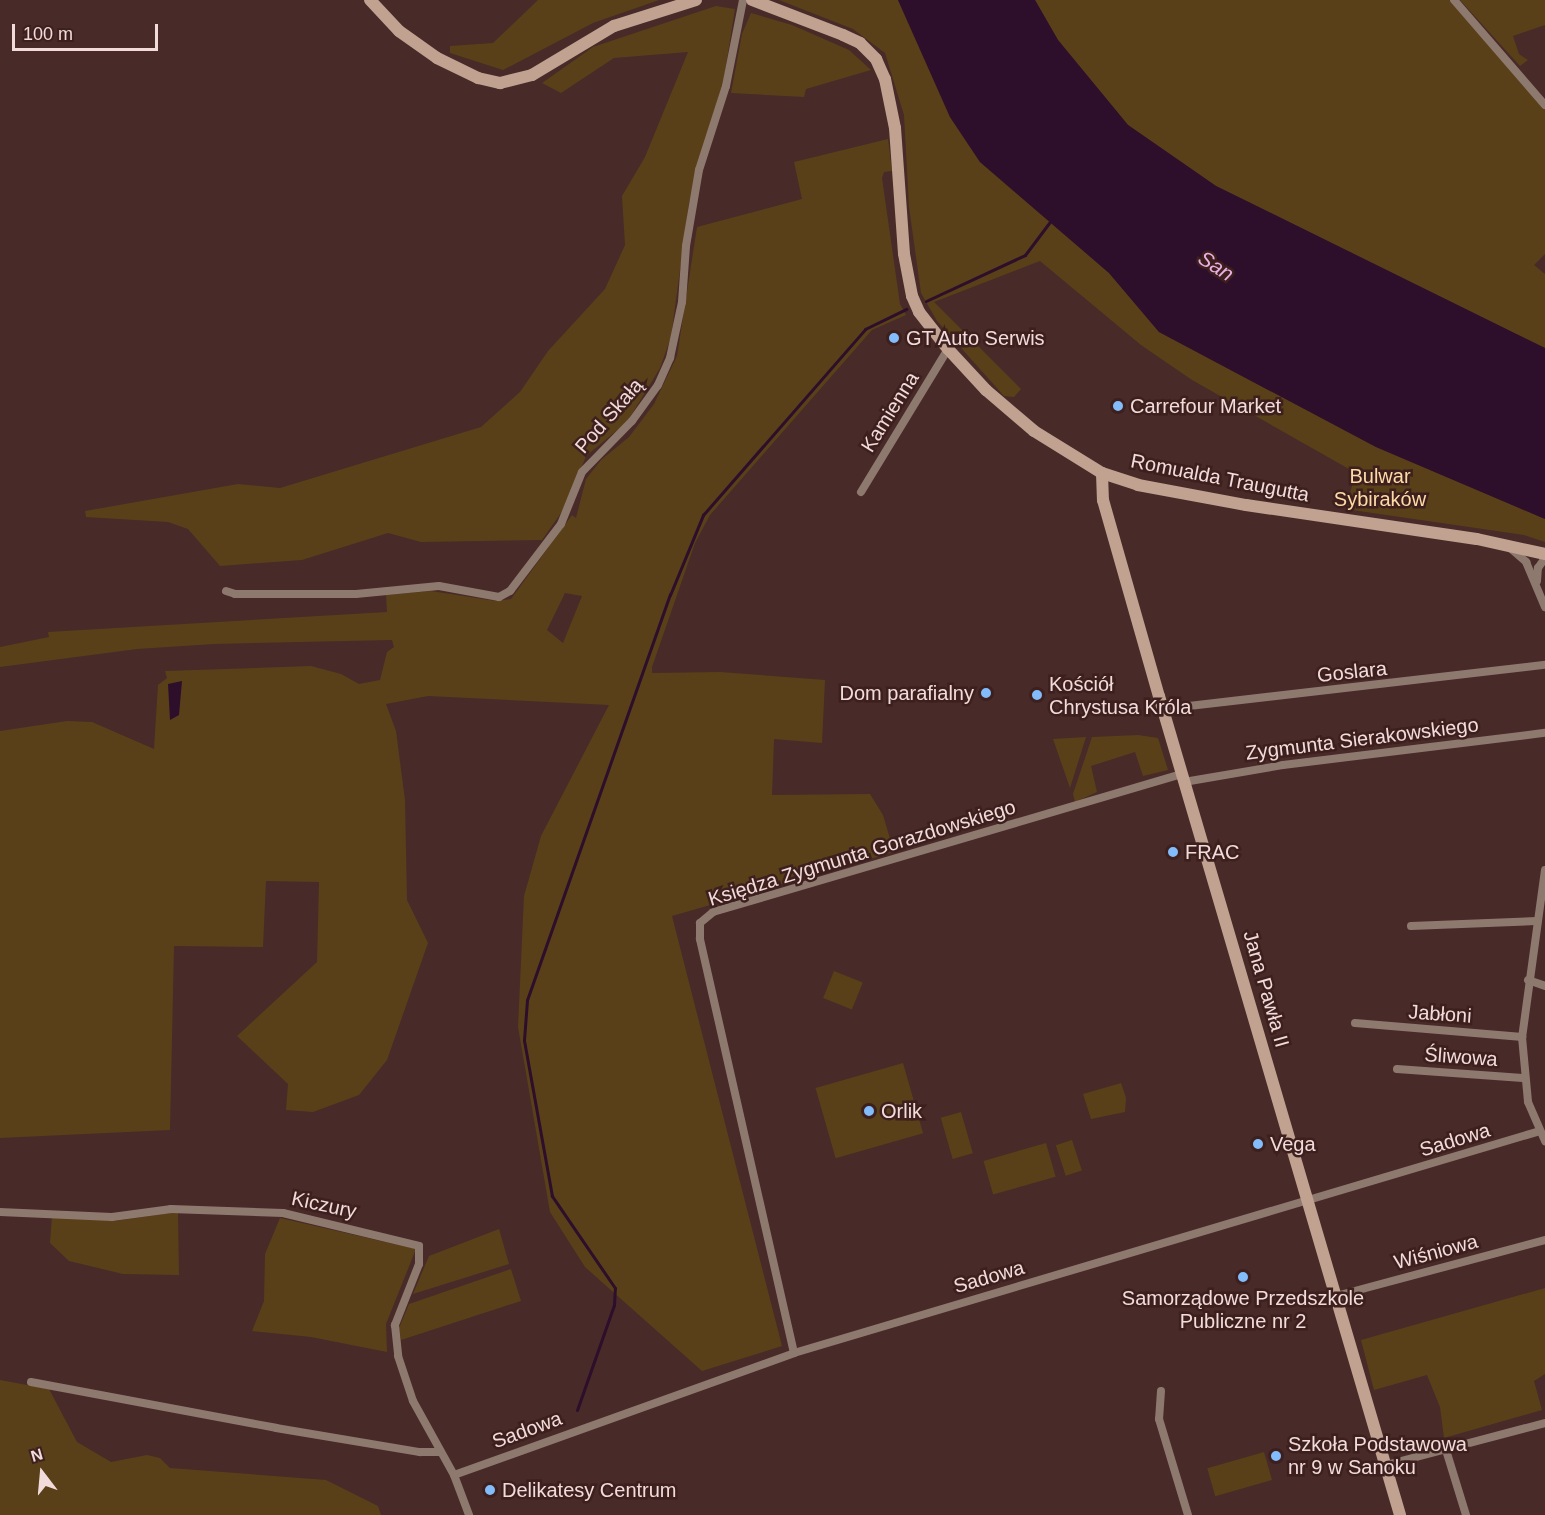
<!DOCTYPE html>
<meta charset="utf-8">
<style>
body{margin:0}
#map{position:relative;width:1545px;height:1515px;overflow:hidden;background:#482a28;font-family:Arial,sans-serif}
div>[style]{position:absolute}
.green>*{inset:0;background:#594019;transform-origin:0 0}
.water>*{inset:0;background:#2d0e2b}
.stream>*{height:3px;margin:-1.5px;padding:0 1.5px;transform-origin:1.5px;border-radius:1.5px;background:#2d0e2b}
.street>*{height:8px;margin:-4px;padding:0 4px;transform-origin:4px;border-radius:4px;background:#8e796f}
.secondary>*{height:12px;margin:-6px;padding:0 6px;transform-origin:6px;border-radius:6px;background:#c1a190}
.dots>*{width:16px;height:16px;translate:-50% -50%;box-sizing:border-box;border:3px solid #3d201e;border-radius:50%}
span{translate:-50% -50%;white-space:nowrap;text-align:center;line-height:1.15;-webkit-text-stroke:5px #3d201e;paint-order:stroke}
.poi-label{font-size:20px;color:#f1dcdb}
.left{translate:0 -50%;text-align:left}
.right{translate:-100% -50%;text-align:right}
.street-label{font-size:20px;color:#f1dcdb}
.park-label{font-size:20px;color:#fedaa7}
.water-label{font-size:21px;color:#ebafe4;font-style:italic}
.north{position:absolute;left:12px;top:1443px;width:60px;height:60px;-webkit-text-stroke:4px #3d201e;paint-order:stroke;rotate:344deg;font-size:16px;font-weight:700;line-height:24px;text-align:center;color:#f1dcdb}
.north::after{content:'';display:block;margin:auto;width:21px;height:27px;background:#f1dcdb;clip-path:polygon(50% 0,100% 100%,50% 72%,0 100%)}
.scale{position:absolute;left:12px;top:24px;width:146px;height:27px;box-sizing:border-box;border:3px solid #f1dcdb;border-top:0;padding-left:8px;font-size:18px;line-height:21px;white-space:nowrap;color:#f1dcdb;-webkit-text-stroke:4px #3d201e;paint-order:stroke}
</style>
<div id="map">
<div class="green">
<i style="clip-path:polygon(538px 0,659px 0,593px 23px,503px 70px,450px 53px,450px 46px,493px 43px)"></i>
<i style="clip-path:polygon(779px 0,898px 0,950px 117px,980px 162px,1109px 273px,1159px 332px,1376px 447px,1545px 519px,1545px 542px,1524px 535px,1345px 509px,1356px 473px,1192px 380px,1141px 345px,1040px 261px,934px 302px,1021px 389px,1014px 397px,1004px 396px,937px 321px,921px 293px,909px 207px,904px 115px,885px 53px,853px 29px)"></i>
<i style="clip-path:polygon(1035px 0,1449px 0,1545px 110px,1545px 254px,1534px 265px,1545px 274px,1545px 348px,1216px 186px,1128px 125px,1058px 40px)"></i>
<i style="clip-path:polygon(1460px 0,1545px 0,1545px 25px,1513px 36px,1519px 54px,1528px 60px,1520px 66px)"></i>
<i style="clip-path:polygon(716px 6px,735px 9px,724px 78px,689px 203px,671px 337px,660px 368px,627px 422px,586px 456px,568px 503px,542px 540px,421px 542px,388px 533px,302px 560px,220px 566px,188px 529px,168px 522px,86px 517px,85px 511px,238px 484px,280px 488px,481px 427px,520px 392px,548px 351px,605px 289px,625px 245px,622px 196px,645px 157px,688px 52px,614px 58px,561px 93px,542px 83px,593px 47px)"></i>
<i style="clip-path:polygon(751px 13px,792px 25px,849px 50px,871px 70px,806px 89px,804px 97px,731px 93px,742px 34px)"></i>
<i style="clip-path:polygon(evenodd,888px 139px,892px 171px,884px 172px,882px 178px,900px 304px,906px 315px,872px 330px,710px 515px,695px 543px,652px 667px,652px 673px,720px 672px,825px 680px,822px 743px,774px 739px,772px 795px,870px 794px,883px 815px,894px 852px,672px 916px,782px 1346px,702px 1371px,585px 1267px,550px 1212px,518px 1027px,524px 896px,541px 836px,609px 705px,428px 696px,386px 704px,396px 731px,405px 800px,407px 900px,428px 943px,387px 1060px,359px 1095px,313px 1112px,286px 1110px,288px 1084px,237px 1036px,317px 962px,319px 882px,266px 881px,263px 947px,174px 946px,170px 1130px,0 1138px,0 731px,67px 721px,92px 722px,154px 749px,158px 685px,167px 678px,165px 671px,311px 666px,341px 674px,359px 684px,380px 680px,387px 652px,394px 647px,392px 640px,214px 644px,137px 649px,0 667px,0 647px,49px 637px,48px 632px,387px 612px,386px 595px,431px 591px,496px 601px,511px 599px,572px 515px,576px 518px,586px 479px,601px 460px,629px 437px,654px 404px,677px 356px,697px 227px,802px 199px,794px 162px,888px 139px,565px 593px,582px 596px,563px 643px,547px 630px,565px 593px)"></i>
<i style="clip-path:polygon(1138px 735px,1158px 738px,1168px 770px,1143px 776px,1135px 752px,1091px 766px,1097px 792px,1075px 802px,1073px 794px,1092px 737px)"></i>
<i style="clip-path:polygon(1086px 737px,1070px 788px,1053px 739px)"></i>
<i style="left:834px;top:971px;width:31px;height:29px;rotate:22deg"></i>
<i style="left:903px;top:1063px;width:73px;height:91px;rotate:74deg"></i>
<i style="clip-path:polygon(1121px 1083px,1126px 1098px,1125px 1112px,1091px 1119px,1083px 1094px)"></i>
<i style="left:961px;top:1112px;width:43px;height:21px;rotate:74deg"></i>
<i style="left:1072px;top:1140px;width:32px;height:17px;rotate:72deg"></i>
<i style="left:1046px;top:1143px;width:35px;height:65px;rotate:74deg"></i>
<i style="clip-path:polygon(178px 1212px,179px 1275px,123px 1274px,69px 1261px,50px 1243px,52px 1216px,115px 1221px)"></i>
<i style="clip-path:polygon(280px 1218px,416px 1249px,386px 1324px,387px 1352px,311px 1337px,252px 1331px,264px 1301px,265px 1254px)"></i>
<i style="clip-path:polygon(499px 1229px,509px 1264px,413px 1294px,429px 1256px)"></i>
<i style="clip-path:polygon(511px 1269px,521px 1301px,401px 1340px,399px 1328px,409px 1304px)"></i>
<i style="clip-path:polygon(1545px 1288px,1545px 1374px,1534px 1381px,1542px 1410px,1444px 1438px,1440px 1407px,1427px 1375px,1374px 1390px,1361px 1340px)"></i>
<i style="clip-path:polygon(0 1380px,49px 1389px,77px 1442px,111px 1462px,147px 1455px,160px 1458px,170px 1468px,326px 1480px,378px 1506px,381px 1515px,0 1515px)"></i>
<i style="left:1264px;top:1452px;width:29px;height:59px;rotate:74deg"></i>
</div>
<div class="water">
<i style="clip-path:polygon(898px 0,1035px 0,1058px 40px,1128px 125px,1216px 186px,1545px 348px,1545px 519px,1376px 447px,1159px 332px,1109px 273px,980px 162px,950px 117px)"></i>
<i style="clip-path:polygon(182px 681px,179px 715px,170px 720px,168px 684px)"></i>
</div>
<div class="stream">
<i style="left:926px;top:301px;width:109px;rotate:-24.9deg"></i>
<i style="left:1025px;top:255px;width:45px;rotate:-53.1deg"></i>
<i style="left:577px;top:1410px;width:111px;rotate:-70.6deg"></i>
<i style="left:614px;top:1305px;width:17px;rotate:-87deg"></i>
<i style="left:615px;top:1288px;width:112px;rotate:-124.4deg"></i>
<i style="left:552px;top:1196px;width:158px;rotate:-100.2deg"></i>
<i style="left:524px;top:1040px;width:40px;rotate:-85.7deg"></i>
<i style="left:527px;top:1000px;width:430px;rotate:-70.6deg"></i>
<i style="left:670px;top:595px;width:87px;rotate:-67.6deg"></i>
<i style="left:703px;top:515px;width:247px;rotate:-48.9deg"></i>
<i style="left:865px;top:329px;width:46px;rotate:-26deg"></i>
</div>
<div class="street">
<i style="left:1454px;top:0;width:139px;rotate:49.1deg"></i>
<i style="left:861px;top:492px;width:167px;rotate:-58.7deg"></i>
<i style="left:1509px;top:547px;width:23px;rotate:41deg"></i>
<i style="left:1526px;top:562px;width:49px;rotate:67.1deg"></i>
<i style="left:1537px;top:581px;width:13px;rotate:-86deg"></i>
<i style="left:1538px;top:568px;width:12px;rotate:-55deg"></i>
<i style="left:226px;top:591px;width:9px;rotate:18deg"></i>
<i style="left:235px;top:594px;width:121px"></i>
<i style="left:356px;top:594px;width:83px;rotate:-5.5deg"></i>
<i style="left:439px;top:586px;width:61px;rotate:10.4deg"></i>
<i style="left:499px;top:597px;width:13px;rotate:-29deg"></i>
<i style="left:510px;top:591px;width:84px;rotate:-52.7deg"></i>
<i style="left:561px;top:524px;width:56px;rotate:-68deg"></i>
<i style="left:582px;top:472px;width:71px;rotate:-45.6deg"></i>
<i style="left:632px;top:421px;width:44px;rotate:-54.2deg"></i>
<i style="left:658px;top:385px;width:30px;rotate:-66deg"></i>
<i style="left:670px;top:358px;width:57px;rotate:-77.9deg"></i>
<i style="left:682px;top:302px;width:56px;rotate:-85.9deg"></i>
<i style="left:686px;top:246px;width:77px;rotate:-80.3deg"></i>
<i style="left:699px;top:170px;width:88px;rotate:-72.2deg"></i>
<i style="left:726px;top:86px;width:88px;rotate:-78.8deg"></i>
<i style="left:1163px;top:709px;width:385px;rotate:-6.6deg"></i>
<i style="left:1184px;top:782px;width:100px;rotate:-9.7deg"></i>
<i style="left:1283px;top:765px;width:264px;rotate:-7deg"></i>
<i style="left:1545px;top:870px;width:169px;rotate:97.8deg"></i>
<i style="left:1522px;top:1037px;width:65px;rotate:84.7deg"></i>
<i style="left:1528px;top:1102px;width:43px;rotate:66.4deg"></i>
<i style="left:1411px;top:926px;width:126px;rotate:-2.3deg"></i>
<i style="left:1528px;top:980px;width:18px;rotate:19deg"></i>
<i style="left:1355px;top:1023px;width:168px;rotate:4.8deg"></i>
<i style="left:1397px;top:1069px;width:126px;rotate:4.1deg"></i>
<i style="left:0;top:1212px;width:112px;rotate:2.6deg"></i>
<i style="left:112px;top:1217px;width:60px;rotate:-7.7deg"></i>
<i style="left:171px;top:1209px;width:112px;rotate:2deg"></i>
<i style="left:283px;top:1213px;width:140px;rotate:13.6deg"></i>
<i style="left:419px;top:1246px;width:18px;rotate:90deg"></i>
<i style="left:419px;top:1264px;width:66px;rotate:111.5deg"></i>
<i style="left:395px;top:1325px;width:31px;rotate:84deg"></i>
<i style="left:398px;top:1356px;width:47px;rotate:71.6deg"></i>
<i style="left:413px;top:1401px;width:85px;rotate:61deg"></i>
<i style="left:454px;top:1475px;width:43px;rotate:69.4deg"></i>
<i style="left:1336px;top:1296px;width:216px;rotate:-15deg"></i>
<i style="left:794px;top:1353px;width:425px;rotate:-102.8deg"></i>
<i style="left:700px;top:939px;width:16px;rotate:-90deg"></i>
<i style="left:700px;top:923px;width:17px;rotate:-40deg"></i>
<i style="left:713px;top:912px;width:489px;rotate:-16.4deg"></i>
<i style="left:31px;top:1382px;width:249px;rotate:10.6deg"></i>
<i style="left:276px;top:1428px;width:146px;rotate:9.5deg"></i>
<i style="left:420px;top:1452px;width:19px"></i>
<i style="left:1161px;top:1391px;width:28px;rotate:94deg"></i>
<i style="left:1159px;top:1419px;width:100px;rotate:73.2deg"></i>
<i style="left:1446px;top:1450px;width:68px;rotate:72.9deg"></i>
<i style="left:1386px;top:1465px;width:164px;rotate:-14.8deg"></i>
<i style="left:454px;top:1475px;width:361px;rotate:-19.7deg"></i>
<i style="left:794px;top:1353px;width:778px;rotate:-16.57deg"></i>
</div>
<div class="secondary">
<i style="left:370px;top:0;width:42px;rotate:46.9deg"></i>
<i style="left:399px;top:31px;width:47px;rotate:35.4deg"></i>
<i style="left:437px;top:58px;width:46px;rotate:26deg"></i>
<i style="left:478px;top:78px;width:23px;rotate:13deg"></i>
<i style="left:500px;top:83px;width:33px;rotate:-14deg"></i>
<i style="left:532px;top:75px;width:96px;rotate:-30.9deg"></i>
<i style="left:614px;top:26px;width:86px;rotate:-17.6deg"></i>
<i style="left:752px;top:0;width:97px;rotate:21deg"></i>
<i style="left:843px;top:35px;width:19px;rotate:25deg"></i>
<i style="left:860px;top:43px;width:23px;rotate:45deg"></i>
<i style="left:876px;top:59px;width:22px;rotate:66deg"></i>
<i style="left:885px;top:79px;width:50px;rotate:78.5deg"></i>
<i style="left:895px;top:128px;width:126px;rotate:85.9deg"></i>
<i style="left:904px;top:254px;width:43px;rotate:79.2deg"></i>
<i style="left:912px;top:296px;width:17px;rotate:66deg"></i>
<i style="left:919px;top:312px;width:47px;rotate:51.9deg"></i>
<i style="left:948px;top:349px;width:56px;rotate:47.2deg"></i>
<i style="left:986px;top:390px;width:63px;rotate:40.5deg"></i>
<i style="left:1034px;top:431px;width:80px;rotate:31.7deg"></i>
<i style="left:1102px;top:473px;width:38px;rotate:18deg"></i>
<i style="left:1138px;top:485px;width:110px;rotate:10.5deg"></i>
<i style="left:1246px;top:505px;width:233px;rotate:8.4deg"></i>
<i style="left:1477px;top:539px;width:70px;rotate:12.4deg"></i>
<i style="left:1102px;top:473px;width:27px;rotate:88deg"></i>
<i style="left:1103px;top:500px;width:204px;rotate:74.1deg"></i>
<i style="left:1159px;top:696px;width:854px;rotate:73.6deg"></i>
</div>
<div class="dots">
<i style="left:894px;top:338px;background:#83bcfb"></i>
<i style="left:1118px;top:406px;background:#83bcfb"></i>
<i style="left:986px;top:693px;background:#83bcfb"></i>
<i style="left:1037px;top:695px;background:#83bcfb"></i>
<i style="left:1173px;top:852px;background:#83bcfb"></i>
<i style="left:869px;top:1111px;background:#83bcfb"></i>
<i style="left:1258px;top:1144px;background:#83bcfb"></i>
<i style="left:1243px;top:1277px;background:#83bcfb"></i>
<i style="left:1276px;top:1456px;background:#83bcfb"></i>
<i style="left:490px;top:1490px;background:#83bcfb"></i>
</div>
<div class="poi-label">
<span class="left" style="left:906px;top:338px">GT Auto Serwis</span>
<span class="left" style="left:1130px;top:406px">Carrefour Market</span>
<span class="left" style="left:1049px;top:696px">Kościół<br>Chrystusa Króla</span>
<span class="right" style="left:974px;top:693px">Dom parafialny</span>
<span class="left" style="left:1185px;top:852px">FRAC</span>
<span class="left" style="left:881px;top:1111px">Orlik</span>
<span class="left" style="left:1270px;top:1144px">Vega</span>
<span style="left:1243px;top:1310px">Samorządowe Przedszkole<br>Publiczne nr 2</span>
<span class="left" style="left:1288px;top:1456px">Szkoła Podstawowa<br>nr 9 w Sanoku</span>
<span class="left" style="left:502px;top:1490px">Delikatesy Centrum</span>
</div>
<div class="street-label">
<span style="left:890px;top:412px;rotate:-58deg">Kamienna</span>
<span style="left:609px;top:416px;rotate:-49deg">Pod Skałą</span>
<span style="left:1220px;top:478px;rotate:11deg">Romualda Traugutta</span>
<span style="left:1352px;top:672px;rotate:-6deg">Goslara</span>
<span style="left:1362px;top:739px;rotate:-7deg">Zygmunta Sierakowskiego</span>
<span style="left:862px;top:853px;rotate:-17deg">Księdza Zygmunta Gorazdowskiego</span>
<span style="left:1266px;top:989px;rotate:74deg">Jana Pawła II</span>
<span style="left:1440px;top:1014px;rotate:4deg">Jabłoni</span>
<span style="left:1461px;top:1057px;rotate:4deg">Śliwowa</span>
<span style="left:1455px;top:1140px;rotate:-17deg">Sadowa</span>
<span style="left:324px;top:1205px;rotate:12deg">Kiczury</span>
<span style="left:1436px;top:1252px;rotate:-15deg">Wiśniowa</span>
<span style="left:989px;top:1277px;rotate:-16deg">Sadowa</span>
<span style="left:527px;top:1430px;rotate:-20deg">Sadowa</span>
</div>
<div class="park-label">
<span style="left:1380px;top:488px">Bulwar<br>Sybiraków</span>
</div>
<div class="water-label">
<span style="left:1216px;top:266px;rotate:33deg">San</span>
</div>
<div class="north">N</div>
<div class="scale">100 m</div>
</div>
